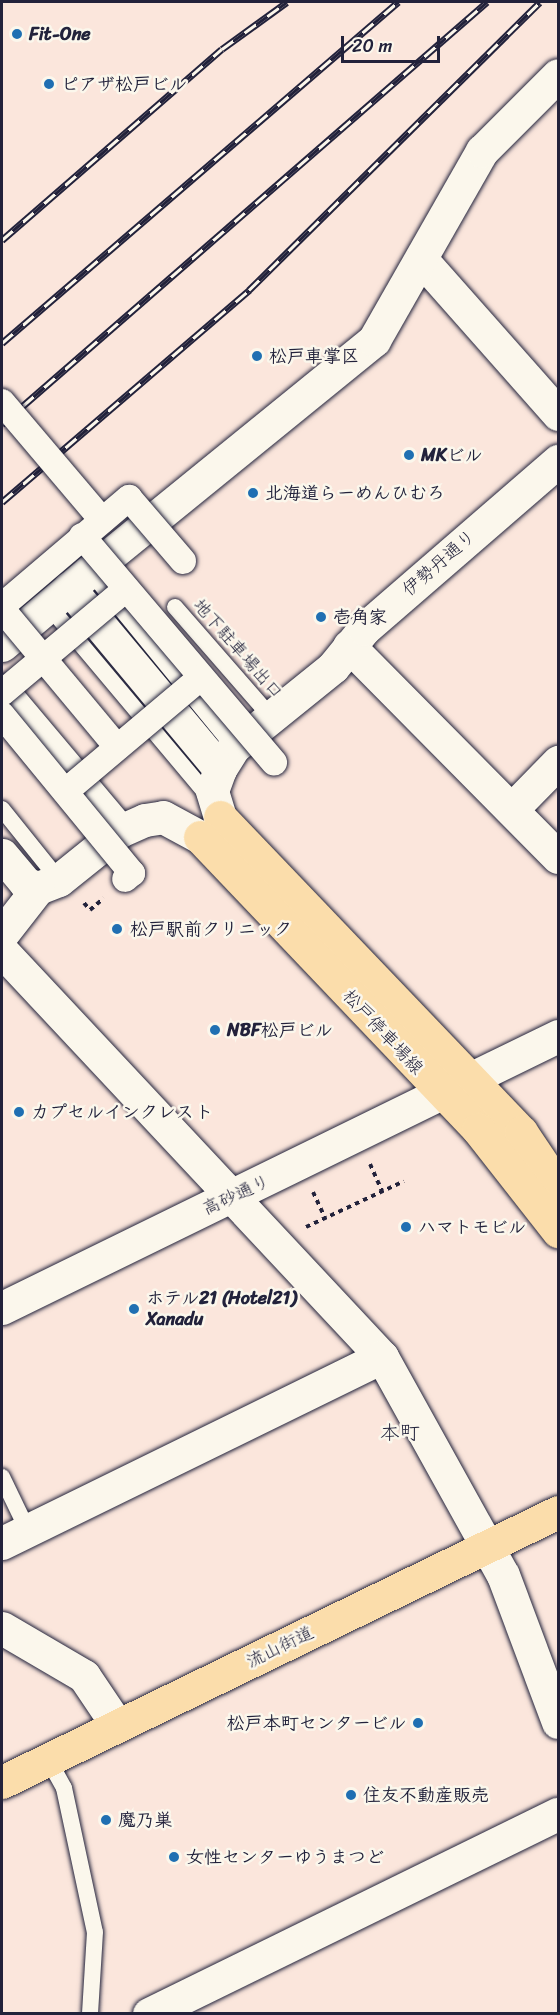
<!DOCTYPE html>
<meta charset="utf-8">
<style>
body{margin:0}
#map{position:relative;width:560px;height:2015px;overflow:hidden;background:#fbe6dc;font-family:Sriracha,"Klee One",sans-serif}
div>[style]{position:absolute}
.path>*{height:4px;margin-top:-2px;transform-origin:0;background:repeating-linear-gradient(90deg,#22223b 0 4.5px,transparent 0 9px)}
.roads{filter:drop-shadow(0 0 2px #22223b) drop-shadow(0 0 2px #22223b)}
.service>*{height:16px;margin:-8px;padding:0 8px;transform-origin:8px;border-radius:8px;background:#fbf7ec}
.minor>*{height:33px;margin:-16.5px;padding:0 16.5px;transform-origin:16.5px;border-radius:16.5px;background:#fbf7ec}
.tertiary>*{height:33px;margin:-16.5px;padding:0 16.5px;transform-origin:16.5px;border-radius:16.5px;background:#fbf7ec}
.primary>*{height:33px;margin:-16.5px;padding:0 16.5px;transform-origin:16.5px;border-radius:16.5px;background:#fbddab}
.rail>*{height:7px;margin-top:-3.5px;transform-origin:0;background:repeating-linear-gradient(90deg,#fbf7ec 0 14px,#22223b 0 28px);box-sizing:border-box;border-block:2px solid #22223b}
.bridges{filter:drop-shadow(0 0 2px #22223b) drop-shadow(0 0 2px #22223b)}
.pedestrian-bridge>*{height:26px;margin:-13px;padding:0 13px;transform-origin:13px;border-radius:13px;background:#fbf7ec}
.dots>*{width:16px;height:16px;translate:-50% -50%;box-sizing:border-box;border:3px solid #fbf7ec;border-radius:50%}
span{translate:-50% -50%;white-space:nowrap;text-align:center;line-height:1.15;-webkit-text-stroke:5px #fbf7ec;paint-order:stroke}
.poi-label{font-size:18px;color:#22223b;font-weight:700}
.left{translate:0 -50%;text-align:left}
.right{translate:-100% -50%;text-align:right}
.street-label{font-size:18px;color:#22223b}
.neighbourhood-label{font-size:20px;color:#22223b}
.frame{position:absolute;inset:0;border:3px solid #22223b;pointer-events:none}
.scale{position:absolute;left:341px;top:36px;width:99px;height:27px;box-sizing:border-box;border:3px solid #22223b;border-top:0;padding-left:8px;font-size:18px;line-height:21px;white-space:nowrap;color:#22223b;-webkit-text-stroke:4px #fbf7ec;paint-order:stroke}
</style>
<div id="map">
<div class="path">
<i style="left:84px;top:903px;width:9px;rotate:49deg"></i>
<i style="left:90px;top:910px;width:18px;rotate:-41deg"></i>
<i style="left:370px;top:1164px;width:30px;rotate:66deg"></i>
<i style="left:313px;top:1192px;width:29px;rotate:65deg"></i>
<i style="left:306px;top:1227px;width:108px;rotate:-25.1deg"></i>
</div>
<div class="roads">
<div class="service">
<i style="left:90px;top:571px;width:227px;rotate:50.7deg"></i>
<i style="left:48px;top:605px;width:252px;rotate:50deg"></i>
<i style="left:175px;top:607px;width:146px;rotate:48.9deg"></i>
<i style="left:2px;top:809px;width:91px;rotate:51.2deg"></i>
<i style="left:2px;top:1477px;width:58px;rotate:64.3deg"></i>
<i style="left:48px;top:1759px;width:33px;rotate:61deg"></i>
<i style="left:64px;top:1788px;width:147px;rotate:77.9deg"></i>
<i style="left:95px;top:1932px;width:82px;rotate:93.5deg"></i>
</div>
<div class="minor">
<i style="left:421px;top:259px;width:207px;rotate:48.5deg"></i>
<i style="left:90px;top:571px;width:366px;rotate:-39.1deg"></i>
<i style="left:374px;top:340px;width:218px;rotate:-60.3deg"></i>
<i style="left:482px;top:151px;width:107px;rotate:-45deg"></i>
<i style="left:349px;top:646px;width:297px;rotate:45.3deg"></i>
<i style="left:2px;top:691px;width:183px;rotate:49.9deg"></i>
<i style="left:220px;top:769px;width:26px;rotate:-58deg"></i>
<i style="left:234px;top:747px;width:127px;rotate:-38.9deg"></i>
<i style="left:333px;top:667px;width:49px;rotate:-50.8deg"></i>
<i style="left:364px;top:629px;width:257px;rotate:-40.9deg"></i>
<i style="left:512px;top:809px;width:66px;rotate:-45.6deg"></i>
<i style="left:2px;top:951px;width:556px;rotate:46.89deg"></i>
<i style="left:382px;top:1357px;width:249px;rotate:61deg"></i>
<i style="left:503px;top:1575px;width:157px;rotate:69.5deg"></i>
<i style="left:2px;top:1308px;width:619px;rotate:-26.07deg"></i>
<i style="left:2px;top:1543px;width:423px;rotate:-26.1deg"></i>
<i style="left:2px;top:1628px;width:95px;rotate:30.3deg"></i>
<i style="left:84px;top:1676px;width:59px;rotate:56deg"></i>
<i style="left:149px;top:2014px;width:455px;rotate:-26.1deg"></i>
</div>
<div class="tertiary">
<i style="left:69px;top:588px;width:236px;rotate:50.2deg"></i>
<i style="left:220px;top:769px;width:23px;rotate:110deg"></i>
<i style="left:212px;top:791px;width:27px;rotate:73deg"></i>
<i style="left:2px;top:645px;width:115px;rotate:-40.1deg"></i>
<i style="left:2px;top:855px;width:38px;rotate:50deg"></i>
<i style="left:26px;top:884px;width:13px;rotate:18deg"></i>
<i style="left:38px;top:888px;width:22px;rotate:-21deg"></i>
<i style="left:59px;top:880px;width:78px;rotate:-38.8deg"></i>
<i style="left:120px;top:831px;width:27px;rotate:-24deg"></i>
<i style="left:145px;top:820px;width:18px;rotate:-9deg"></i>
<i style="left:163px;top:817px;width:42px;rotate:28.4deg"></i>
<i style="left:2px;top:934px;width:58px;rotate:-52deg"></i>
</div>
<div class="primary">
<i style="left:220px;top:817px;width:436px;rotate:46.3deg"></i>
<i style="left:521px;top:1132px;width:66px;rotate:56.1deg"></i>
<i style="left:200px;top:837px;width:403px;rotate:46.4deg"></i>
<i style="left:478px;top:1129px;width:130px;rotate:51.9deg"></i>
<i style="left:2px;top:1782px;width:618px;rotate:-25.9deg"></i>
</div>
</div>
<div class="rail">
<i style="left:2px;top:240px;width:291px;rotate:-41deg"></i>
<i style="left:222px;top:49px;width:80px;rotate:-35.9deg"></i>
<i style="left:2px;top:343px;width:523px;rotate:-40.73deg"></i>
<i style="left:2px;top:424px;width:643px;rotate:-41.03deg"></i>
<i style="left:2px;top:502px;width:326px;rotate:-40.6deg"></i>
<i style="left:249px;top:290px;width:409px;rotate:-44.7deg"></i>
</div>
<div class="bridges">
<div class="pedestrian-bridge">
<i style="left:2px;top:402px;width:155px;rotate:49.7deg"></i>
<i style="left:82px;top:536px;width:297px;rotate:49.7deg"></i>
<i style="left:2px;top:606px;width:167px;rotate:-40.4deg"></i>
<i style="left:129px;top:498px;width:83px;rotate:49.4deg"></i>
<i style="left:2px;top:609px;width:180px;rotate:50.2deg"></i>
<i style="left:2px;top:693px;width:162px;rotate:-40deg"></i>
<i style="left:2px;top:715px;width:205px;rotate:50.6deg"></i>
<i style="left:132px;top:873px;width:9px;rotate:139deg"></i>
<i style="left:66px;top:791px;width:175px;rotate:-40.1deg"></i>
</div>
</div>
<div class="dots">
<i style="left:17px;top:34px;background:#1f6fb2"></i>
<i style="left:49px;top:84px;background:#1f6fb2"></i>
<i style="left:257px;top:356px;background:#1f6fb2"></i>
<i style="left:409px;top:455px;background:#1f6fb2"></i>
<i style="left:253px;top:493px;background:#1f6fb2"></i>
<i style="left:321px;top:617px;background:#1f6fb2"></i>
<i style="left:117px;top:929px;background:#1f6fb2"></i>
<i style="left:215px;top:1030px;background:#1f6fb2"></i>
<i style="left:19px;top:1112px;background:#1f6fb2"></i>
<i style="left:406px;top:1227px;background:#1f6fb2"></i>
<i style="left:134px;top:1309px;background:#1f6fb2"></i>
<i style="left:418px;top:1723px;background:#1f6fb2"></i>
<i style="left:351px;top:1795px;background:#1f6fb2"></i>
<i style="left:106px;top:1820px;background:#1f6fb2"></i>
<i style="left:174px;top:1857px;background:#1f6fb2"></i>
</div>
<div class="poi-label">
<span class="left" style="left:29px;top:34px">Fit-One</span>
<span class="left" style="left:61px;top:84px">ピアザ松戸ビル</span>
<span class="left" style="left:269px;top:356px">松戸車掌区</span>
<span class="left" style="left:421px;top:455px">MKビル</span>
<span class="left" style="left:265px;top:493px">北海道らーめんひむろ</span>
<span class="left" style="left:333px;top:617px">壱角家</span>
<span class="left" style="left:130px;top:929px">松戸駅前クリニック</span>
<span class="left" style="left:227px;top:1030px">NBF松戸ビル</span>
<span class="left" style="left:31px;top:1112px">カプセルインクレスト</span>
<span class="left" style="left:418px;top:1227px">ハマトモビル</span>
<span class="left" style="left:146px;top:1309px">ホテル21 (Hotel21)<br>Xanadu</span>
<span class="right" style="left:406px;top:1723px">松戸本町センタービル</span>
<span class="left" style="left:363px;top:1795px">住友不動産販売</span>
<span class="left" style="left:118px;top:1820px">魔乃巣</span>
<span class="left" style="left:186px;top:1857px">女性センターゆうまつど</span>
</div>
<div class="street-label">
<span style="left:439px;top:563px;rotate:-41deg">伊勢丹通り</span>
<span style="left:238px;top:649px;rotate:49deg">地下駐車場出口</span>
<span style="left:383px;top:1032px;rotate:47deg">松戸停車場線</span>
<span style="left:236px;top:1195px;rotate:-25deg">高砂通り</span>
<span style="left:280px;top:1647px;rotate:-26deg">流山街道</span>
</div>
<div class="neighbourhood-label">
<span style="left:400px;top:1432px">本町</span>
</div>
<div class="frame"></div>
<div class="scale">20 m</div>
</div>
